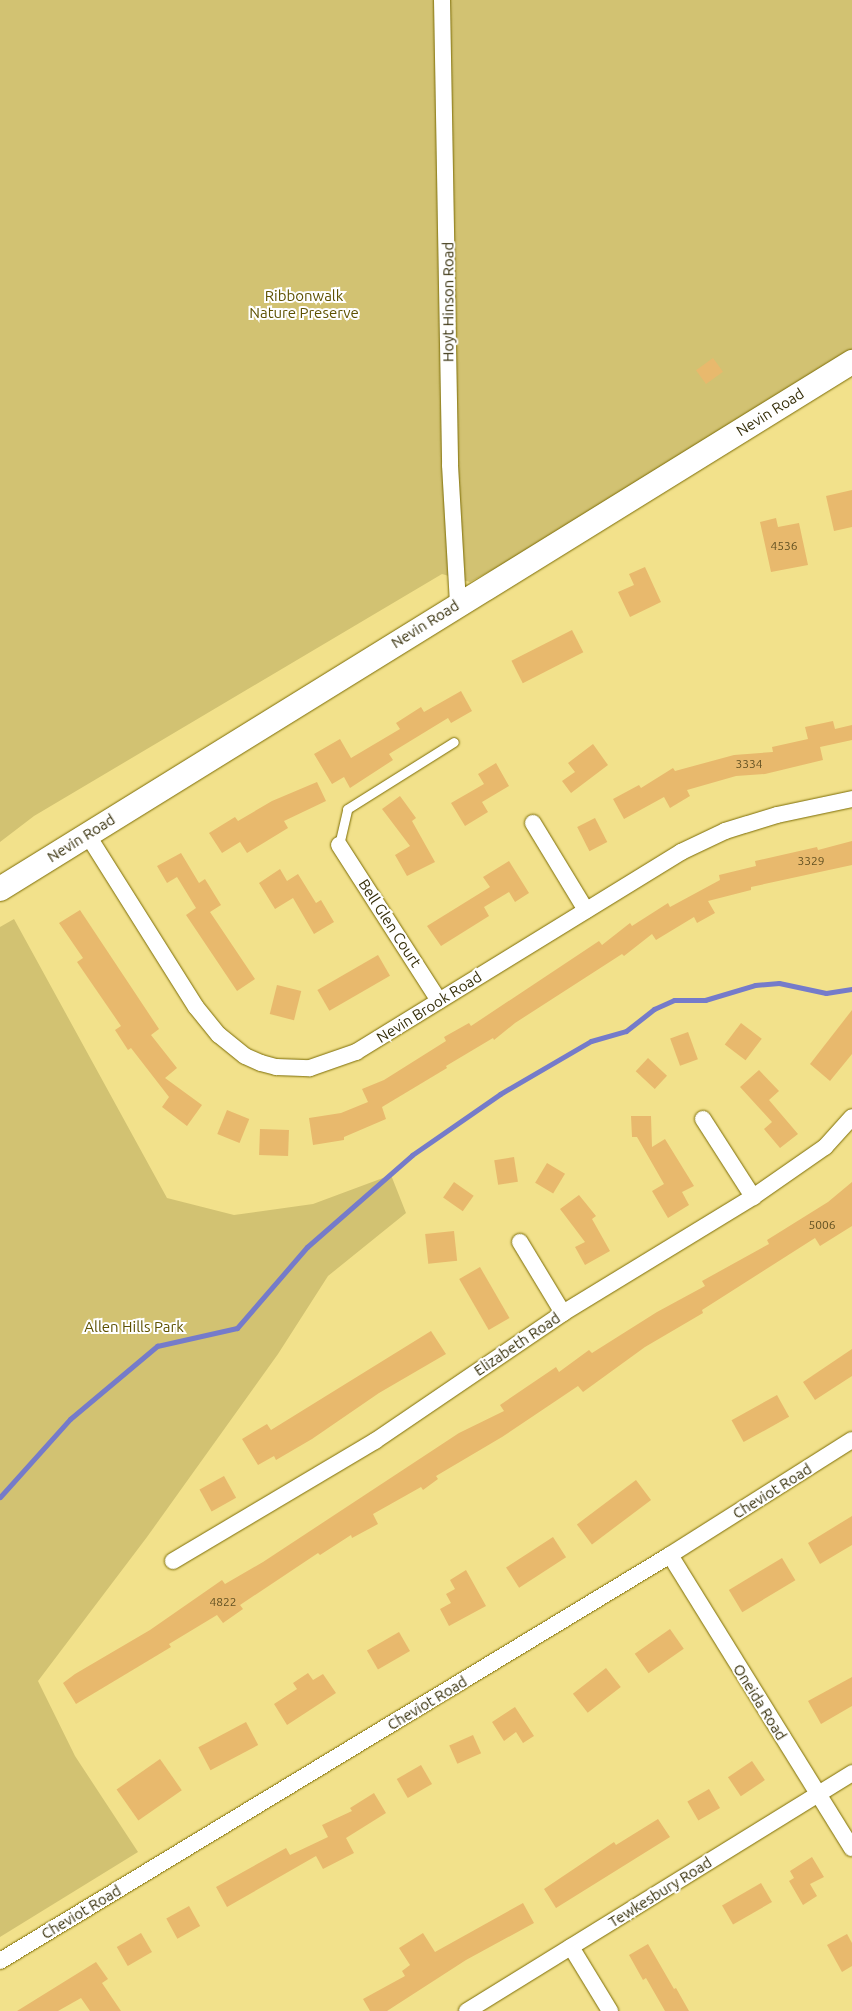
<!DOCTYPE html>
<style>
body{margin:0}
#map{position:relative;width:852px;height:2011px;overflow:hidden;background:#f2e18b;font-family:Ubuntu,sans-serif}
div>[style]{position:absolute}
.green>*{inset:0;background:#d2c272}
.stream>*{height:5px;margin:-2.5px;padding:0 2.5px;transform-origin:2.5px;border-radius:2.5px;background:#757bca}
.building>*{inset:0;background:#e8b96d;transform-origin:0 0}
.roads{filter:drop-shadow(0 0 1px #7c6c05) drop-shadow(0 0 1px #7c6c05)}
.lane>*{height:9px;margin:-4.5px;padding:0 4.5px;transform-origin:4.5px;border-radius:4.5px;background:#fff}
.street>*{height:16px;margin:-8px;padding:0 8px;transform-origin:8px;border-radius:8px;background:#fff}
.secondary>*{height:24px;margin:-12px;padding:0 12px;transform-origin:12px;border-radius:12px;background:#fff}
span{translate:-50% -50%;white-space:nowrap;text-align:center;line-height:1.15;-webkit-text-stroke:4px #fff;paint-order:stroke}
.number-label{font-size:12px;color:#625122}
.number-label span{-webkit-text-stroke-width:0}
.park-label{font-size:15px;color:#5e5101}
.street-label{font-size:15px;color:#352e09}
</style>
<div id="map">
<div class="green">
<i style="clip-path:polygon(0 0,852px 0,852px 350px,503px 564px,470px 582px,442px 574px,34px 816px,0 842px)"></i>
<i style="clip-path:polygon(14px 919px,167px 1198px,234px 1215px,313px 1204px,391px 1175px,406px 1213px,328px 1276px,278px 1354px,147px 1537px,38px 1681px,75px 1756px,138px 1852px,0 1937px,0 927px)"></i>
</div>
<div class="stream">
<i style="left:0;top:1497px;width:105px;rotate:-48.1deg"></i>
<i style="left:70px;top:1419px;width:114px;rotate:-40deg"></i>
<i style="left:157px;top:1346px;width:82px;rotate:-12.7deg"></i>
<i style="left:237px;top:1328px;width:107px;rotate:-49.2deg"></i>
<i style="left:307px;top:1247px;width:140px;rotate:-41.2deg"></i>
<i style="left:412px;top:1155px;width:107px;rotate:-34.7deg"></i>
<i style="left:500px;top:1094px;width:105px;rotate:-30.2deg"></i>
<i style="left:591px;top:1041px;width:36px;rotate:-16deg"></i>
<i style="left:626px;top:1031px;width:36px;rotate:-38deg"></i>
<i style="left:654px;top:1009px;width:22px;rotate:-24deg"></i>
<i style="left:674px;top:1000px;width:31px"></i>
<i style="left:705px;top:1000px;width:52px;rotate:-16.7deg"></i>
<i style="left:755px;top:985px;width:24px;rotate:-5deg"></i>
<i style="left:779px;top:983px;width:48px;rotate:12deg"></i>
<i style="left:826px;top:993px;width:26px;rotate:-9deg"></i>
</div>
<div class="building">
<i style="left:713px;top:358px;width:17px;height:21px;rotate:54deg"></i>
<i style="clip-path:polygon(852px 490px,852px 527px,834px 531px,826px 496px)"></i>
<i style="clip-path:polygon(776px 518px,778px 527px,799px 523px,808px 565px,771px 572px,760px 522px)"></i>
<i style="clip-path:polygon(645px 567px,661px 602px,630px 617px,618px 592px,634px 585px,629px 574px)"></i>
<i style="left:572px;top:630px;width:25px;height:68px;rotate:63deg"></i>
<i style="clip-path:polygon(461px 691px,472px 711px,451px 723px,448px 718px,389px 754px,393px 760px,350px 788px,344px 777px,332px 784px,314px 754px,340px 739px,351px 758px,400px 729px,396px 723px,421px 707px,424px 712px)"></i>
<i style="clip-path:polygon(833px 721px,835px 729px,852px 725px,852px 740px,820px 747px,823px 760px,765px 774px,736px 776px,687px 790px,690px 796px,670px 808px,664px 797px,624px 819px,613px 799px,639px 785px,641px 788px,673px 768px,675px 771px,734px 755px,773px 752px,772px 747px,808px 739px,805px 727px)"></i>
<i style="clip-path:polygon(593px 744px,608px 765px,571px 793px,562px 781px,575px 772px,568px 763px)"></i>
<i style="clip-path:polygon(496px 763px,509px 786px,482px 802px,488px 812px,465px 826px,451px 803px,484px 784px,478px 774px)"></i>
<i style="clip-path:polygon(317px 782px,326px 801px,284px 821px,288px 828px,247px 853px,240px 842px,222px 853px,209px 833px,235px 817px,238px 821px,272px 801px)"></i>
<i style="clip-path:polygon(400px 796px,416px 818px,412px 821px,435px 862px,407px 876px,395px 855px,410px 846px,382px 809px)"></i>
<i style="left:595px;top:818px;width:27px;height:20px;rotate:63deg"></i>
<i style="clip-path:polygon(852px 841px,852px 865px,751px 887px,751px 890px,708px 901px,715px 913px,697px 923px,694px 917px,656px 940px,652px 934px,624px 956px,622px 954px,515px 1023px,494px 1040px,493px 1038px,446px 1066px,447px 1068px,382px 1107px,386px 1119px,344px 1137px,344px 1140px,313px 1145px,309px 1118px,341px 1113px,368px 1102px,362px 1089px,384px 1080px,446px 1041px,444px 1037px,469px 1023px,471px 1026px,599px 941px,602px 945px,630px 923px,632px 926px,668px 903px,670px 907px,720px 880px,719px 875px,756px 866px,755px 861px,817px 847px,818px 850px)"></i>
<i style="clip-path:polygon(181px 853px,199px 883px,205px 879px,221px 905px,210px 912px,255px 979px,237px 991px,186px 915px,196px 908px,177px 877px,167px 883px,157px 866px)"></i>
<i style="clip-path:polygon(509px 861px,529px 893px,515px 902px,509px 892px,484px 907px,489px 916px,441px 946px,427px 926px,490px 887px,483px 877px)"></i>
<i style="clip-path:polygon(280px 869px,287px 881px,298px 874px,316px 903px,321px 900px,334px 922px,314px 934px,293px 898px,275px 909px,259px 883px)"></i>
<i style="clip-path:polygon(80px 910px,159px 1029px,151px 1035px,177px 1068px,165px 1078px,202px 1105px,187px 1126px,162px 1107px,169px 1097px,131px 1048px,128px 1050px,115px 1030px,121px 1026px,77px 962px,83px 958px,59px 923px)"></i>
<i style="left:378px;top:955px;width:24px;height:70px;rotate:60deg"></i>
<i style="left:277px;top:985px;width:25px;height:30px;rotate:14deg"></i>
<i style="clip-path:polygon(852px 1010px,852px 1054px,830px 1081px,810px 1064px)"></i>
<i style="left:741px;top:1023px;width:26px;height:27px;rotate:37deg"></i>
<i style="left:688px;top:1032px;width:29px;height:19px;rotate:70deg"></i>
<i style="left:648px;top:1058px;width:26px;height:18px;rotate:43deg"></i>
<i style="clip-path:polygon(759px 1070px,779px 1091px,769px 1100px,798px 1134px,780px 1148px,764px 1129px,772px 1122px,740px 1087px)"></i>
<i style="left:227px;top:1110px;width:24px;height:26px;rotate:22deg"></i>
<i style="clip-path:polygon(631px 1116px,651px 1116px,652px 1147px,665px 1139px,694px 1186px,682px 1192px,689px 1205px,668px 1218px,652px 1191px,664px 1184px,637px 1137px,632px 1137px)"></i>
<i style="left:260px;top:1129px;width:29px;height:26px;rotate:2deg"></i>
<i style="left:514px;top:1157px;width:25px;height:20px;rotate:81deg"></i>
<i style="left:547px;top:1163px;width:21px;height:23px;rotate:31deg"></i>
<i style="left:454px;top:1182px;width:24px;height:19px;rotate:35deg"></i>
<i style="clip-path:polygon(852px 1182px,852px 1226px,820px 1246px,815px 1238px,702px 1310px,703px 1313px,645px 1347px,583px 1392px,578px 1386px,502px 1437px,436px 1476px,438px 1479px,423px 1490px,421px 1487px,373px 1514px,378px 1524px,352px 1538px,351px 1535px,320px 1555px,318px 1553px,240px 1605px,243px 1609px,223px 1623px,217px 1615px,169px 1644px,171px 1647px,76px 1704px,63px 1683px,75px 1674px,150px 1630px,222px 1580px,225px 1584px,263px 1562px,459px 1433px,504px 1411px,500px 1405px,556px 1367px,559px 1372px,589px 1350px,592px 1353px,657px 1312px,705px 1286px,702px 1281px,769px 1244px,767px 1240px,828px 1202px)"></i>
<i style="clip-path:polygon(579px 1195px,596px 1216px,592px 1219px,610px 1251px,585px 1265px,575px 1247px,585px 1242px,560px 1209px)"></i>
<i style="left:454px;top:1231px;width:30px;height:29px;rotate:84deg"></i>
<i style="left:480px;top:1267px;width:59px;height:24px;rotate:60deg"></i>
<i style="clip-path:polygon(431px 1331px,446px 1354px,379px 1393px,312px 1439px,276px 1460px,274px 1456px,258px 1465px,242px 1439px,267px 1424px,271px 1430px)"></i>
<i style="clip-path:polygon(852px 1349px,852px 1376px,815px 1400px,803px 1382px)"></i>
<i style="left:777px;top:1395px;width:25px;height:52px;rotate:61deg"></i>
<i style="left:224px;top:1476px;width:25px;height:28px;rotate:61deg"></i>
<i style="left:636px;top:1480px;width:25px;height:74px;rotate:53deg"></i>
<i style="clip-path:polygon(852px 1516px,852px 1545px,820px 1564px,808px 1543px)"></i>
<i style="left:553px;top:1537px;width:24px;height:56px;rotate:57deg"></i>
<i style="left:782px;top:1558px;width:26px;height:62px;rotate:59deg"></i>
<i style="clip-path:polygon(466px 1570px,486px 1606px,449px 1626px,440px 1609px,451px 1603px,446px 1594px,455px 1589px,450px 1580px)"></i>
<i style="left:670px;top:1629px;width:24px;height:43px;rotate:55deg"></i>
<i style="left:399px;top:1632px;width:22px;height:37px;rotate:60deg"></i>
<i style="left:606px;top:1668px;width:24px;height:42px;rotate:52deg"></i>
<i style="clip-path:polygon(308px 1673px,313px 1680px,323px 1674px,336px 1693px,287px 1725px,274px 1704px,297px 1689px,293px 1683px)"></i>
<i style="clip-path:polygon(852px 1677px,852px 1706px,821px 1724px,808px 1701px)"></i>
<i style="clip-path:polygon(515px 1707px,534px 1736px,523px 1743px,516px 1732px,504px 1741px,492px 1722px)"></i>
<i style="left:246px;top:1722px;width:26px;height:54px;rotate:62deg"></i>
<i style="left:473px;top:1735px;width:20px;height:26px;rotate:66deg"></i>
<i style="left:160px;top:1759px;width:38px;height:53px;rotate:55deg"></i>
<i style="left:752px;top:1761px;width:23px;height:29px;rotate:56deg"></i>
<i style="left:421px;top:1765px;width:22px;height:28px;rotate:60deg"></i>
<i style="left:709px;top:1789px;width:22px;height:25px;rotate:60deg"></i>
<i style="clip-path:polygon(374px 1793px,386px 1813px,346px 1838px,354px 1853px,323px 1869px,316px 1856px,227px 1907px,216px 1887px,286px 1848px,290px 1855px,328px 1837px,322px 1825px,352px 1811px,350px 1808px)"></i>
<i style="clip-path:polygon(658px 1819px,670px 1837px,556px 1908px,544px 1889px,614px 1842px,616px 1845px)"></i>
<i style="clip-path:polygon(812px 1857px,824px 1877px,810px 1884px,817px 1896px,803px 1905px,789px 1881px,794px 1878px,790px 1871px)"></i>
<i style="left:761px;top:1883px;width:22px;height:45px;rotate:60deg"></i>
<i style="clip-path:polygon(523px 1903px,534px 1923px,466px 1960px,387px 2011px,370px 2011px,363px 1999px,405px 1976px,402px 1971px,410px 1965px,399px 1948px,423px 1933px,435px 1952px)"></i>
<i style="left:189px;top:1906px;width:23px;height:26px;rotate:61deg"></i>
<i style="left:141px;top:1933px;width:22px;height:28px;rotate:60deg"></i>
<i style="clip-path:polygon(847px 1934px,852px 1943px,852px 1966px,842px 1972px,827px 1945px)"></i>
<i style="clip-path:polygon(648px 1944px,674px 1989px,676px 1988px,689px 2011px,665px 2011px,646px 1978px,643px 1980px,629px 1955px)"></i>
<i style="clip-path:polygon(96px 1962px,108px 1979px,102px 1983px,121px 2011px,90px 2011px,81px 1998px,58px 2011px,17px 2011px)"></i>
</div>
<div class="roads">
<div class="lane">
<i style="left:339px;top:845px;width:37px;rotate:-77deg"></i>
<i style="left:347px;top:809px;width:126px;rotate:-32.1deg"></i>
</div>
<div class="street">
<i style="left:442px;top:0;width:465px;rotate:89deg"></i>
<i style="left:450px;top:465px;width:139px;rotate:86.7deg"></i>
<i style="left:533px;top:823px;width:102px;rotate:58.7deg"></i>
<i style="left:87px;top:834px;width:204px;rotate:57.8deg"></i>
<i style="left:196px;top:1007px;width:36px;rotate:51deg"></i>
<i style="left:219px;top:1035px;width:33px;rotate:39deg"></i>
<i style="left:245px;top:1056px;width:17px;rotate:24deg"></i>
<i style="left:261px;top:1063px;width:16px;rotate:15deg"></i>
<i style="left:276px;top:1067px;width:34px;rotate:2deg"></i>
<i style="left:310px;top:1068px;width:49px;rotate:-19.2deg"></i>
<i style="left:356px;top:1052px;width:382px;rotate:-31.6deg"></i>
<i style="left:681px;top:852px;width:49px;rotate:-25.5deg"></i>
<i style="left:725px;top:831px;width:54px;rotate:-17.1deg"></i>
<i style="left:777px;top:815px;width:77px;rotate:-12deg"></i>
<i style="left:339px;top:845px;width:185px;rotate:57.3deg"></i>
<i style="left:703px;top:1119px;width:93px;rotate:57.3deg"></i>
<i style="left:520px;top:1242px;width:83px;rotate:58.8deg"></i>
<i style="left:670px;top:1555px;width:345px;rotate:58.2deg"></i>
<i style="left:173px;top:1561px;width:235px;rotate:-30.7deg"></i>
<i style="left:375px;top:1441px;width:227px;rotate:-34.2deg"></i>
<i style="left:563px;top:1313px;width:223px;rotate:-31.4deg"></i>
<i style="left:753px;top:1197px;width:88px;rotate:-34.8deg"></i>
<i style="left:825px;top:1147px;width:40px;rotate:-48deg"></i>
<i style="left:571px;top:1947px;width:75px;rotate:58.6deg"></i>
<i style="left:0;top:1961px;width:783px;rotate:-31.21deg"></i>
<i style="left:670px;top:1555px;width:215px;rotate:-32.3deg"></i>
<i style="left:467px;top:2011px;width:453px;rotate:-31.7deg"></i>
</div>
<div class="secondary">
<i style="left:0;top:889px;width:1002px;rotate:-31.74deg"></i>
</div>
</div>
<div class="number-label">
<span style="left:784px;top:546px">4536</span>
<span style="left:749px;top:764px">3334</span>
<span style="left:811px;top:861px">3329</span>
<span style="left:822px;top:1225px">5006</span>
<span style="left:223px;top:1602px">4822</span>
</div>
<div class="park-label">
<span style="left:304px;top:304px">Ribbonwalk<br>Nature Preserve</span>
<span style="left:134px;top:1327px">Allen Hills Park</span>
</div>
<div class="street-label">
<span style="left:448px;top:302px;rotate:-90deg">Hoyt Hinson Road</span>
<span style="left:770px;top:412px;rotate:-32deg">Nevin Road</span>
<span style="left:425px;top:624px;rotate:-32deg">Nevin Road</span>
<span style="left:81px;top:838px;rotate:-32deg">Nevin Road</span>
<span style="left:390px;top:923px;rotate:57deg">Bell Glen Court</span>
<span style="left:429px;top:1007px;rotate:-32deg">Nevin Brook Road</span>
<span style="left:517px;top:1344px;rotate:-34deg">Elizabeth Road</span>
<span style="left:772px;top:1491px;rotate:-32deg">Cheviot Road</span>
<span style="left:760px;top:1702px;rotate:58deg">Oneida Road</span>
<span style="left:427px;top:1703px;rotate:-31deg">Cheviot Road</span>
<span style="left:660px;top:1892px;rotate:-32deg">Tewkesbury Road</span>
<span style="left:81px;top:1912px;rotate:-31deg">Cheviot Road</span>
</div>
</div>
